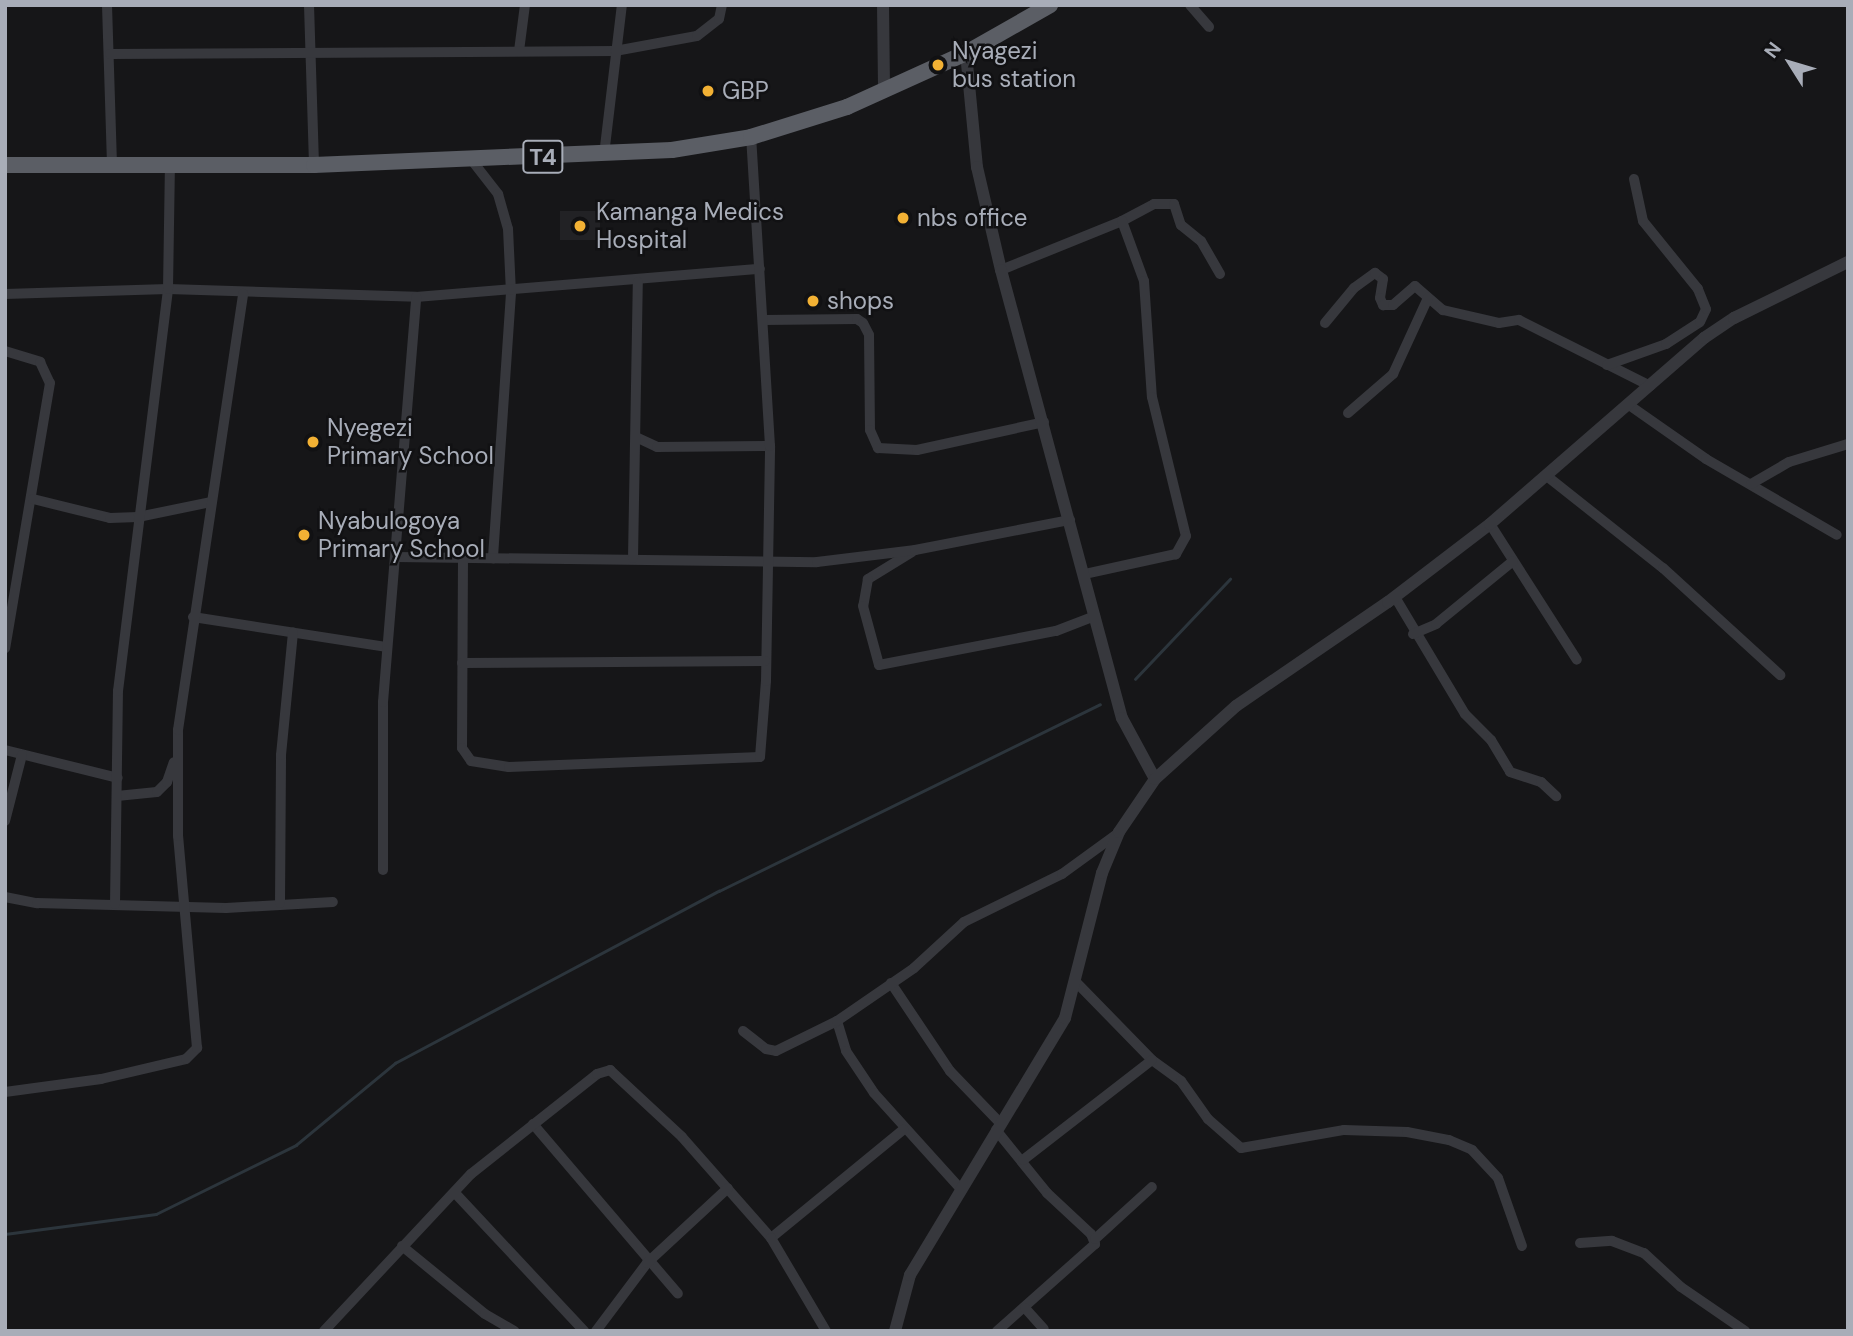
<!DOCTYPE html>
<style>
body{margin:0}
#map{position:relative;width:1853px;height:1336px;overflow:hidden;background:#161618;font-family:"DM Sans",sans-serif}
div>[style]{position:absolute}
.built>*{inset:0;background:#222225;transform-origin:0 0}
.stream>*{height:2.5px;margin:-1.25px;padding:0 1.25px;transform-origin:1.25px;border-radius:1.25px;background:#2c353c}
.minor>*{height:10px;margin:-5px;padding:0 5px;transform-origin:5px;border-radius:5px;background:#37383d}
.tertiary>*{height:12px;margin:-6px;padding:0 6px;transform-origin:6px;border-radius:6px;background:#37383d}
.trunk>*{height:16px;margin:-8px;padding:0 8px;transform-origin:8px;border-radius:8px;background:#5b5e65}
.dots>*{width:19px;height:19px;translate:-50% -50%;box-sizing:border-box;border:4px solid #111113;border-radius:50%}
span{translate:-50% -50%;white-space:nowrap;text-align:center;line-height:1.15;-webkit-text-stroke:5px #111113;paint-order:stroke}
.shield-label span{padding:2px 5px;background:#111113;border:2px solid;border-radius:5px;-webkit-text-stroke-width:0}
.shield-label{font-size:23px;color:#a8adb8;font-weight:700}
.poi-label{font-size:24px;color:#a8adb8}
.left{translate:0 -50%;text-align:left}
.frame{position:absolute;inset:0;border:7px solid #a8adb8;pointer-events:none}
.north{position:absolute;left:1755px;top:28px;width:70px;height:70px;-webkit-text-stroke:5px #111113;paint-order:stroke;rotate:307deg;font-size:19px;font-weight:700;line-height:28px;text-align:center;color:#a8adb8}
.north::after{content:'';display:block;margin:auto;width:24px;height:32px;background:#a8adb8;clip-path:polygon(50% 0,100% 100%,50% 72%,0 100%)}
</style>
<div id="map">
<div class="built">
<i style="left:560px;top:211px;width:40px;height:29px"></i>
</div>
<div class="stream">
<i style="left:1135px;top:679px;width:138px;rotate:-46.5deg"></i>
<i style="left:5px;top:1234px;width:152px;rotate:-7.5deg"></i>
<i style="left:156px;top:1214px;width:156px;rotate:-26.2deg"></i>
<i style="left:296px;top:1145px;width:129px;rotate:-39.6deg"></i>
<i style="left:395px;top:1063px;width:367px;rotate:-28deg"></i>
<i style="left:719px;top:891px;width:424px;rotate:-26.1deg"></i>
</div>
<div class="minor">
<i style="left:107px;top:5px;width:159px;rotate:88.2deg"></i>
<i style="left:309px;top:5px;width:160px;rotate:88.2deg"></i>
<i style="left:1190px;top:5px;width:29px;rotate:49deg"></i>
<i style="left:519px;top:51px;width:46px;rotate:-82.6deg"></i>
<i style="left:110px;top:54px;width:505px;rotate:-0.34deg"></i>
<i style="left:615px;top:51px;width:83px;rotate:-10.4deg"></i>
<i style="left:697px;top:36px;width:28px;rotate:-38deg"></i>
<i style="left:719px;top:19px;width:14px;rotate:-78deg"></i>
<i style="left:604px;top:155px;width:151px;rotate:-83.2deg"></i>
<i style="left:470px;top:158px;width:46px;rotate:52.1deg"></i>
<i style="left:498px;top:194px;width:36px;rotate:74deg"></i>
<i style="left:508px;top:229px;width:64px;rotate:87.3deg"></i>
<i style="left:511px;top:293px;width:266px;rotate:93.9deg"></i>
<i style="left:1122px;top:221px;width:36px;rotate:-28deg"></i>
<i style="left:1154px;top:204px;width:20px"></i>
<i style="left:1174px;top:204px;width:22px;rotate:72deg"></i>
<i style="left:1181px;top:225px;width:26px;rotate:39deg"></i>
<i style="left:1201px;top:241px;width:38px;rotate:60deg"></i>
<i style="left:1001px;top:270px;width:131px;rotate:-22deg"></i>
<i style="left:1122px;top:221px;width:64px;rotate:69.9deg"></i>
<i style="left:1144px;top:281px;width:116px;rotate:86.1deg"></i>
<i style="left:1152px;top:397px;width:143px;rotate:76.3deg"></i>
<i style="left:1186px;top:536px;width:21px;rotate:119deg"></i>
<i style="left:1176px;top:554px;width:94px;rotate:167.7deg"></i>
<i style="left:5px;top:294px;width:163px;rotate:-1.8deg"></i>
<i style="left:168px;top:289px;width:248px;rotate:1.8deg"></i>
<i style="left:416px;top:297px;width:345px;rotate:-4.7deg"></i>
<i style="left:764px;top:320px;width:93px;rotate:-0.6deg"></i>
<i style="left:857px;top:319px;width:7px;rotate:34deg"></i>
<i style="left:863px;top:323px;width:13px;rotate:63deg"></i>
<i style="left:869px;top:335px;width:95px;rotate:89.4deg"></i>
<i style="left:870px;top:430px;width:20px;rotate:66deg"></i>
<i style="left:878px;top:448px;width:39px;rotate:3deg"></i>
<i style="left:917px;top:450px;width:130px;rotate:-12.4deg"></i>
<i style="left:1325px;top:323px;width:45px;rotate:-50.4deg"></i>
<i style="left:1354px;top:288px;width:26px;rotate:-36deg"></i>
<i style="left:1375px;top:273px;width:10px;rotate:37deg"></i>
<i style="left:1383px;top:279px;width:19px;rotate:99deg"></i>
<i style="left:1380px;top:298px;width:8px;rotate:67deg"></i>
<i style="left:1383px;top:305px;width:10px"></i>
<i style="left:1393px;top:305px;width:29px;rotate:-41deg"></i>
<i style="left:1415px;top:286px;width:37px;rotate:41deg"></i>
<i style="left:1443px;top:310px;width:57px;rotate:13.1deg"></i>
<i style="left:1499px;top:323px;width:20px;rotate:-9deg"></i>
<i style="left:1519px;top:320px;width:147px;rotate:26.7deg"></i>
<i style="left:5px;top:351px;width:37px;rotate:17deg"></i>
<i style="left:40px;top:362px;width:23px;rotate:65deg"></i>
<i style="left:50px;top:383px;width:269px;rotate:99.6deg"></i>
<i style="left:1607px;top:365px;width:63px;rotate:-19.6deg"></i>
<i style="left:1666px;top:344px;width:40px;rotate:-32.9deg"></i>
<i style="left:1700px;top:322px;width:14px;rotate:-65deg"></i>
<i style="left:1706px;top:309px;width:22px;rotate:-112deg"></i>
<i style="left:1698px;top:289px;width:87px;rotate:-129deg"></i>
<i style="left:1643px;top:221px;width:43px;rotate:-102.1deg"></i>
<i style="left:1629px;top:405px;width:94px;rotate:35deg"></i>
<i style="left:1706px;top:459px;width:151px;rotate:30.1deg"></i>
<i style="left:1348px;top:413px;width:60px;rotate:-40.9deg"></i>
<i style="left:1393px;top:374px;width:84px;rotate:-65.3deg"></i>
<i style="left:638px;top:438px;width:21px;rotate:25deg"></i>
<i style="left:657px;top:447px;width:113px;rotate:-0.5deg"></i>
<i style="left:1548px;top:477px;width:147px;rotate:38.4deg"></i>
<i style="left:1663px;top:568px;width:159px;rotate:42.4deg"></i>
<i style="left:1751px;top:484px;width:44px;rotate:-30.1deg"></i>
<i style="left:1789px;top:462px;width:62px;rotate:-17deg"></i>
<i style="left:33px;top:499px;width:79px;rotate:13.9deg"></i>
<i style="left:110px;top:518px;width:28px;rotate:-2deg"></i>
<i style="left:138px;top:517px;width:75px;rotate:-11.6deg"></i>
<i style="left:1490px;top:524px;width:161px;rotate:57.4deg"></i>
<i style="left:912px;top:552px;width:52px;rotate:148.5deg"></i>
<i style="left:868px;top:579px;width:27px;rotate:100deg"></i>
<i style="left:863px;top:606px;width:61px;rotate:74.8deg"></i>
<i style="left:879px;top:665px;width:180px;rotate:-10.9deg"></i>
<i style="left:1056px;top:631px;width:42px;rotate:-21deg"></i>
<i style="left:396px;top:557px;width:421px;rotate:0.7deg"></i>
<i style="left:817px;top:562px;width:99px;rotate:-7deg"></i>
<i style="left:915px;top:550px;width:158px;rotate:-11deg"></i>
<i style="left:463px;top:558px;width:190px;rotate:90.3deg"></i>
<i style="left:462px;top:748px;width:16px;rotate:55deg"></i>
<i style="left:471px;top:761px;width:38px;rotate:9deg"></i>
<i style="left:509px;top:767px;width:251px;rotate:-2.3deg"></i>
<i style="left:760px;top:757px;width:76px;rotate:-85.5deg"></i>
<i style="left:766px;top:681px;width:235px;rotate:-89deg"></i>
<i style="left:770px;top:446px;width:310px;rotate:-93.5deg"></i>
<i style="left:633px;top:558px;width:276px;rotate:-89deg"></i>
<i style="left:1395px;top:597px;width:136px;rotate:59.1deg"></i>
<i style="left:1465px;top:714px;width:37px;rotate:45deg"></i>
<i style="left:1491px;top:740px;width:37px;rotate:59deg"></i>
<i style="left:1510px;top:772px;width:33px;rotate:18deg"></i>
<i style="left:1541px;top:782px;width:21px;rotate:43deg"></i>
<i style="left:193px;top:617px;width:195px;rotate:8.8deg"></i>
<i style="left:1413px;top:634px;width:25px;rotate:-23deg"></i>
<i style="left:1436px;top:624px;width:99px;rotate:-39.3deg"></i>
<i style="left:462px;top:663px;width:303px;rotate:-0.4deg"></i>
<i style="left:5px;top:750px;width:116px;rotate:13.9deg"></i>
<i style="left:117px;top:796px;width:40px;rotate:-5.7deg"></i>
<i style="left:157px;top:792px;width:14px;rotate:-45deg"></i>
<i style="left:167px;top:782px;width:21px;rotate:-71deg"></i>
<i style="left:5px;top:821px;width:68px;rotate:-75.6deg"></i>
<i style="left:383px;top:870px;width:168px;rotate:-90deg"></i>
<i style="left:383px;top:702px;width:406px;rotate:-85.3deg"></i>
<i style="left:5px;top:897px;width:33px;rotate:11deg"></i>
<i style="left:37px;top:903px;width:189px;rotate:1.5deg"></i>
<i style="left:226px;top:908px;width:107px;rotate:-3.2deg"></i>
<i style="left:280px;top:903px;width:148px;rotate:-89.6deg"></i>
<i style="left:281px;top:755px;width:123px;rotate:-84.4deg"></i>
<i style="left:115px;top:904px;width:213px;rotate:-89.2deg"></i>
<i style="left:118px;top:691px;width:405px;rotate:-82.9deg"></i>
<i style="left:168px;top:289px;width:121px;rotate:-89.1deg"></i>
<i style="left:1075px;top:981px;width:110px;rotate:45.7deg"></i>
<i style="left:1152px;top:1060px;width:36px;rotate:36deg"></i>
<i style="left:1181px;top:1081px;width:47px;rotate:54.6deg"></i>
<i style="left:1208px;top:1119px;width:44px;rotate:41.3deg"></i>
<i style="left:1241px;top:1148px;width:105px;rotate:-9.9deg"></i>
<i style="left:1344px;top:1130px;width:63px;rotate:1.8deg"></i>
<i style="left:1407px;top:1132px;width:43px;rotate:10.8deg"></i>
<i style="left:1449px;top:1140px;width:25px;rotate:23deg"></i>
<i style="left:1472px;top:1150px;width:38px;rotate:47deg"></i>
<i style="left:1498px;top:1178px;width:72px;rotate:70.6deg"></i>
<i style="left:891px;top:983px;width:106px;rotate:56.2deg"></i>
<i style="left:950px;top:1071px;width:74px;rotate:46.1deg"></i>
<i style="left:837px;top:1021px;width:31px;rotate:73deg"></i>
<i style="left:846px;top:1051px;width:50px;rotate:56.3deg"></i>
<i style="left:874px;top:1093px;width:127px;rotate:47.9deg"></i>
<i style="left:743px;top:1031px;width:29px;rotate:38deg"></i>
<i style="left:766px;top:1049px;width:10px;rotate:11deg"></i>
<i style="left:776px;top:1051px;width:68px;rotate:-26.2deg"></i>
<i style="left:837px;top:1021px;width:93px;rotate:-34.5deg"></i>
<i style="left:914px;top:968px;width:68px;rotate:-42.6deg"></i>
<i style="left:964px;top:922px;width:109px;rotate:-26.1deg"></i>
<i style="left:1062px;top:874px;width:68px;rotate:-36deg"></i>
<i style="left:5px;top:1092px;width:97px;rotate:-7.7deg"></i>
<i style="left:101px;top:1079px;width:87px;rotate:-13.2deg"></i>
<i style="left:186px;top:1059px;width:16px;rotate:-45deg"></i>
<i style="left:197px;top:1048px;width:213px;rotate:-95.1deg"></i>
<i style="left:178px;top:836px;width:106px;rotate:-90deg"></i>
<i style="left:178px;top:730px;width:441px;rotate:-81.5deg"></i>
<i style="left:533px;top:1124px;width:223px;rotate:49.5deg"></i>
<i style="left:996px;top:1130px;width:81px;rotate:51deg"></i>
<i style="left:1047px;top:1193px;width:60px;rotate:43deg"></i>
<i style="left:1091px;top:1234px;width:11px;rotate:68deg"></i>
<i style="left:1095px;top:1244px;width:131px;rotate:138.4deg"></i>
<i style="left:1023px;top:1160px;width:163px;rotate:-37.8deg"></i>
<i style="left:455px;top:1193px;width:189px;rotate:46.9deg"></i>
<i style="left:771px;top:1238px;width:171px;rotate:-39.3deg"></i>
<i style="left:1095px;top:1239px;width:77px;rotate:-42.4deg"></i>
<i style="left:1580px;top:1243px;width:32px;rotate:-4deg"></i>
<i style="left:1612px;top:1241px;width:34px;rotate:21deg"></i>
<i style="left:1644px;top:1253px;width:50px;rotate:42.6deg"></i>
<i style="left:1681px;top:1287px;width:78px;rotate:34.5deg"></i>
<i style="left:402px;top:1246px;width:107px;rotate:39.3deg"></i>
<i style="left:485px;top:1314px;width:34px;rotate:30deg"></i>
<i style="left:1025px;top:1308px;width:28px;rotate:48deg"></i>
<i style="left:324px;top:1331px;width:215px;rotate:-46.9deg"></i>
<i style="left:471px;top:1174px;width:161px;rotate:-38.4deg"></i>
<i style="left:597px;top:1074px;width:14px;rotate:-17deg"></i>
<i style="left:610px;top:1070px;width:98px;rotate:42.9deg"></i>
<i style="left:682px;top:1137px;width:135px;rotate:48.6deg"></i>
<i style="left:771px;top:1238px;width:108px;rotate:59.4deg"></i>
<i style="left:596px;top:1331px;width:85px;rotate:-53.1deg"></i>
<i style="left:647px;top:1263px;width:110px;rotate:-42.8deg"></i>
</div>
<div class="tertiary">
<i style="left:883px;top:5px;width:87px;rotate:89.3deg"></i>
<i style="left:966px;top:53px;width:115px;rotate:84.5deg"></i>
<i style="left:977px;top:167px;width:106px;rotate:76.9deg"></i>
<i style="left:1001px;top:270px;width:464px;rotate:74.9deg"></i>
<i style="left:1122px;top:718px;width:69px;rotate:61.6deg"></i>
<i style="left:895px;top:1331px;width:58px;rotate:-75deg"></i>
<i style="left:910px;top:1275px;width:300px;rotate:-58.9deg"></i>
<i style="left:1065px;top:1018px;width:150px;rotate:-75.7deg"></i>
<i style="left:1102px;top:873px;width:44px;rotate:-67.5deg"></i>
<i style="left:1119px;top:832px;width:64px;rotate:-55.8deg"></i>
<i style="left:1155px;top:779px;width:109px;rotate:-42deg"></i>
<i style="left:1236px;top:706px;width:184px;rotate:-34.4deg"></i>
<i style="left:1388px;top:602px;width:128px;rotate:-37.4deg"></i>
<i style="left:1490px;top:524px;width:284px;rotate:-41deg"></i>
<i style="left:1704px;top:338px;width:36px;rotate:-34deg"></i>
<i style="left:1734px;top:318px;width:127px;rotate:-26.2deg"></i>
</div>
<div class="trunk">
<i style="left:5px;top:165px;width:309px"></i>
<i style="left:314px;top:165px;width:358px;rotate:-2.4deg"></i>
<i style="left:672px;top:150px;width:80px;rotate:-9.3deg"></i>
<i style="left:751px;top:137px;width:101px;rotate:-17.4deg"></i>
<i style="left:847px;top:107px;width:131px;rotate:-24.4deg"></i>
<i style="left:966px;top:53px;width:97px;rotate:-29.7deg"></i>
</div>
<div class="dots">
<i style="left:938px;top:65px;background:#f2b134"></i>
<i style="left:708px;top:91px;background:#f2b134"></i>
<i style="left:903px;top:218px;background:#f2b134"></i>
<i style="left:580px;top:226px;background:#f2b134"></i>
<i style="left:813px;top:301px;background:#f2b134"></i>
<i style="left:313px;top:442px;background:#f2b134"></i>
<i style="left:304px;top:535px;background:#f2b134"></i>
</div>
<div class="shield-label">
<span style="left:543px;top:157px">T4</span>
</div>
<div class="poi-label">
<span class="left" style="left:952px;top:65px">Nyagezi<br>bus station</span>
<span class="left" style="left:722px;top:91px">GBP</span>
<span class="left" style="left:596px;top:226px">Kamanga Medics<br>Hospital</span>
<span class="left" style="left:917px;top:218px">nbs office</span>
<span class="left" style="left:827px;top:301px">shops</span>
<span class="left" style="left:327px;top:442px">Nyegezi<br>Primary School</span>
<span class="left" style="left:318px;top:535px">Nyabulogoya<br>Primary School</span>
</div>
<div class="frame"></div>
<div class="north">N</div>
</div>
